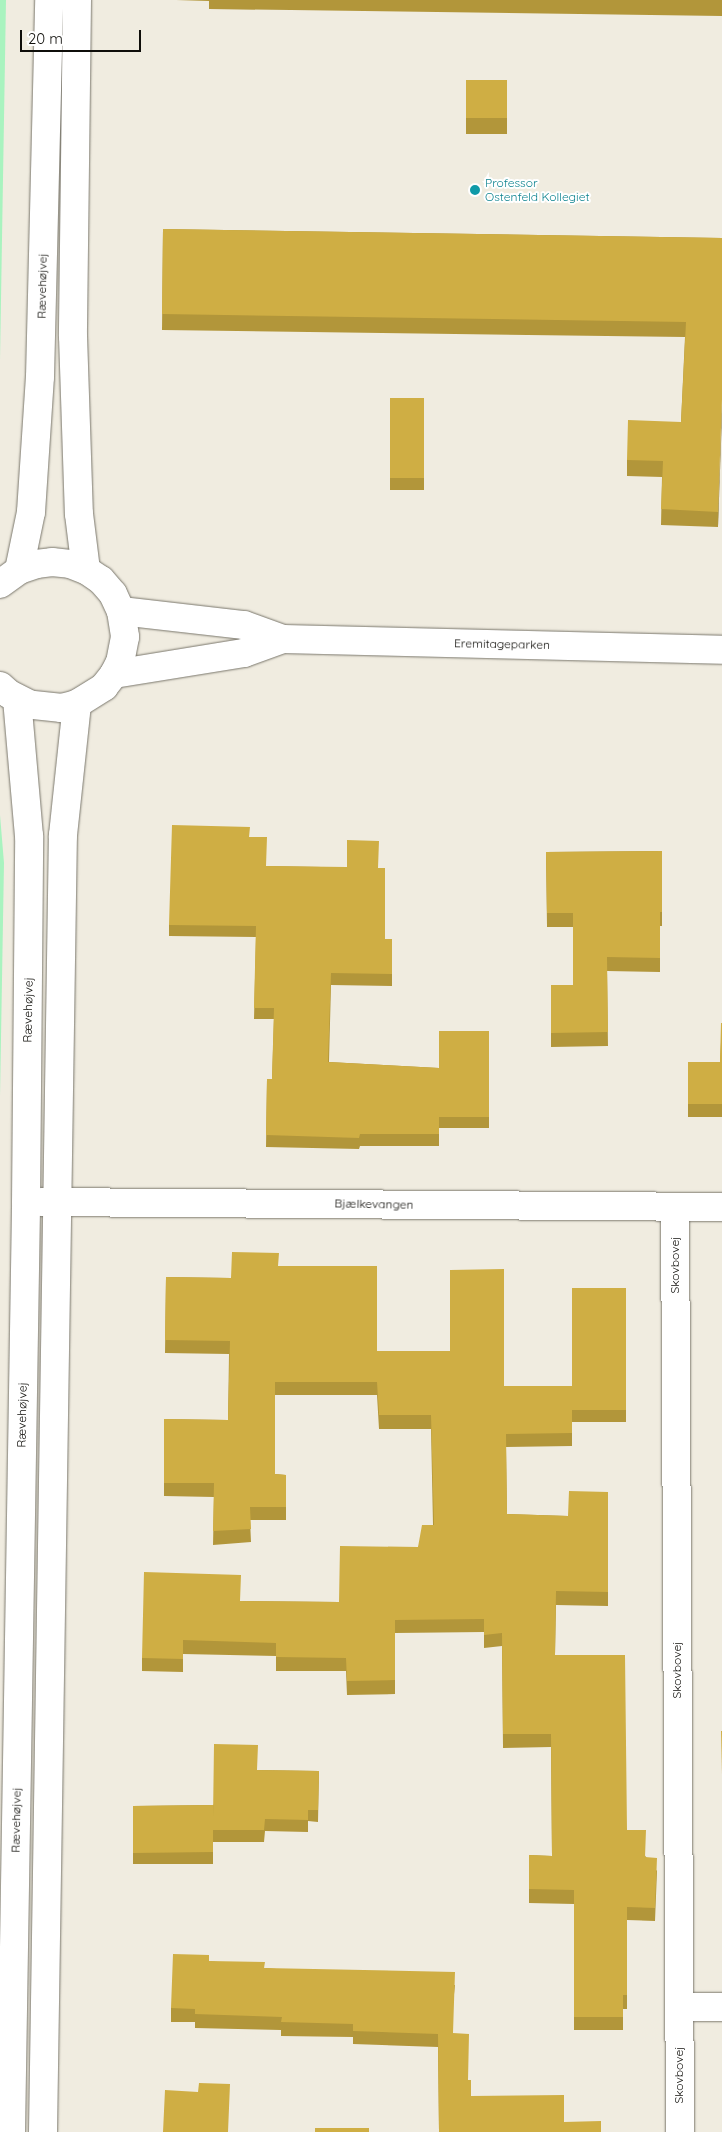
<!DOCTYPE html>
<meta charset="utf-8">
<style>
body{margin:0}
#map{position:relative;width:722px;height:2132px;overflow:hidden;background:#f0ece0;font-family:Quicksand,sans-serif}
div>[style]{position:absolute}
.green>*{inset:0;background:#a9f3bf}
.roads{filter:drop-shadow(0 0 1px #7a776c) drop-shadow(0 0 1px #7a776c)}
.street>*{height:28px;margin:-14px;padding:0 14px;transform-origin:14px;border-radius:14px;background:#fff}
.wall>*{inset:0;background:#b2963a;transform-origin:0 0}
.shaded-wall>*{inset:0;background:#917a30}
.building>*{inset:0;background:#cfae44;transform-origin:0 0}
.dots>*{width:14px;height:14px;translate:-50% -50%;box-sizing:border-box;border:2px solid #fff;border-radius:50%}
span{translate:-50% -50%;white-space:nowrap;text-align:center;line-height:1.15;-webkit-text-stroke:4px #fff;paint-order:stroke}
.culture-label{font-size:12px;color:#0d838f}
.left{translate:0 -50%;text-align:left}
.street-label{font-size:12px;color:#0f0e0a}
.scale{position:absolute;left:20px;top:30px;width:121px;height:22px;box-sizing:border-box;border:2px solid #0f0e0a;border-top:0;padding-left:6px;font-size:15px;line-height:18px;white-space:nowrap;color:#0f0e0a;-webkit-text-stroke:4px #fff;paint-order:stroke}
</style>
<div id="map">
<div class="green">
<i style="clip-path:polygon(0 0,6px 0,0 360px)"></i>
<i style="clip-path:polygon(0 815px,4px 863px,0 1097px)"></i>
</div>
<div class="roads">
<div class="street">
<i style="left:77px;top:0;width:336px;rotate:90.7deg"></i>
<i style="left:73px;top:336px;width:178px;rotate:88.1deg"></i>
<i style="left:79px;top:514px;width:56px;rotate:82.9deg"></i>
<i style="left:19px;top:570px;width:59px;rotate:-78.3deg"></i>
<i style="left:31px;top:512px;width:135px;rotate:-86.2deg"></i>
<i style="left:40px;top:377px;width:377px;rotate:-88.6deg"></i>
<i style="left:0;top:584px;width:24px;rotate:-36deg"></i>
<i style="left:19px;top:570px;width:18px;rotate:-19deg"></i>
<i style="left:36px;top:564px;width:16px;rotate:-7deg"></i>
<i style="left:52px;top:562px;width:18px;rotate:6deg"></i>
<i style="left:70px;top:564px;width:17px;rotate:21deg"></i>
<i style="left:86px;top:570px;width:18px;rotate:34deg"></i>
<i style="left:101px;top:580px;width:18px;rotate:49deg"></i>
<i style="left:113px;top:594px;width:19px;rotate:65deg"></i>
<i style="left:121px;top:611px;width:26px;rotate:81deg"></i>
<i style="left:125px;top:637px;width:25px;rotate:101deg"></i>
<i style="left:120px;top:662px;width:13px;rotate:117deg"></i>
<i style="left:114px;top:674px;width:16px;rotate:128deg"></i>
<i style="left:104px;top:687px;width:32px;rotate:148deg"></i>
<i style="left:77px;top:704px;width:16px;rotate:165deg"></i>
<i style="left:62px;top:708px;width:31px;rotate:-174deg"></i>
<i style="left:31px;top:705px;width:25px;rotate:-153deg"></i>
<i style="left:9px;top:694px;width:12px;rotate:-138deg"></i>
<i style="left:121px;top:611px;width:124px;rotate:6.5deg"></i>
<i style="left:244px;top:625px;width:41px;rotate:19.7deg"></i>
<i style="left:283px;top:639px;width:439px;rotate:1.4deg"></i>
<i style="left:114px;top:674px;width:132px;rotate:-9.2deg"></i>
<i style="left:244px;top:653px;width:41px;rotate:-19.7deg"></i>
<i style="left:41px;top:1202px;width:681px;rotate:0.42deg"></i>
<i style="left:675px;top:1207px;width:925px;rotate:89.69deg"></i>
<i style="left:679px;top:2007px;width:43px"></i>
<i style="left:11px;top:2132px;width:929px;rotate:-89.07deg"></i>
<i style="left:26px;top:1203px;width:367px;rotate:-89.5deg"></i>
<i style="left:29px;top:836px;width:138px;rotate:-95deg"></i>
<i style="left:43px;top:2132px;width:1297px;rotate:-89.12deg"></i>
<i style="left:63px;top:835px;width:132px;rotate:-83.9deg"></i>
</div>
</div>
<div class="wall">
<i style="clip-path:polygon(176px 0,722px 0,722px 16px,209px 9px,209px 1px)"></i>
<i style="left:466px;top:80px;width:41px;height:54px"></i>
<i style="clip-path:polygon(163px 229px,722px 238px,718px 527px,661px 525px,662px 477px,627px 476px,627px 460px,681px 422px,685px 337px,162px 330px)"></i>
<i style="left:390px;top:398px;width:34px;height:92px"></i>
<i style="clip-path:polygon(250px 837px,266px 866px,378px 868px,385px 939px,392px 939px,392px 986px,331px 985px,329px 1062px,439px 1068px,489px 1031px,489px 1128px,439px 1128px,439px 1146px,360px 1146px,359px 1149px,266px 1147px,267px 1079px,272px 1079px,274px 1019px,254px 1019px,256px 937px,169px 936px,169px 925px)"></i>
<i style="clip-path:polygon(662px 851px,662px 926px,660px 926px,660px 972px,607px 971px,608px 1046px,551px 1047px,551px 985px,573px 985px,573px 927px,547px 927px,546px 852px)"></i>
<i style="clip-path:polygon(722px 1023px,722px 1117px,688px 1117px,688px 1076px,720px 1062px)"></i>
<i style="clip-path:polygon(279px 1266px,377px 1351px,504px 1386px,572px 1386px,572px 1446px,506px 1447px,507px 1514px,568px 1516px,608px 1492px,608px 1606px,556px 1605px,555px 1655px,627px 1830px,646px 1857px,657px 1871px,655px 1921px,627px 1920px,627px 2009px,623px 2009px,623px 2030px,574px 2030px,574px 1904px,529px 1903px,529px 1855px,552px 1856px,551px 1747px,503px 1748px,502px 1646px,484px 1648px,484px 1632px,395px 1633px,395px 1694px,347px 1695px,346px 1671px,276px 1671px,276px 1656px,183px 1654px,183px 1672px,142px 1671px,142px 1658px,240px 1601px,339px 1602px,418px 1547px,433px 1525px,431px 1429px,379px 1429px,377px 1395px,275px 1395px,275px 1474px,286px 1475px,286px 1520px,250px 1520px,251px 1542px,213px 1545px,214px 1497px,164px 1496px,164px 1419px,228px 1420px,229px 1354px,165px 1353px,166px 1277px,231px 1278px)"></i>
<i style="left:626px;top:1288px;width:134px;height:54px;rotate:90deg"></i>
<i style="clip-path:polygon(258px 1770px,319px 1771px,318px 1822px,308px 1821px,308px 1832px,265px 1831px,264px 1842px,213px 1842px,213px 1864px,133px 1864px,133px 1806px,213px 1805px)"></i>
<i style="clip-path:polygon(209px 1961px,265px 1968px,455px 1985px,439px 2132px,438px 2047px,353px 2044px,353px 2037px,281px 2036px,281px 2030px,195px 2028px,195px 2022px,171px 2022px,171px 2008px)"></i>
</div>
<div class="shaded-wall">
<i style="clip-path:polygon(722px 399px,722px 415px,718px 527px,718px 512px)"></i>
</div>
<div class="building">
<i style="left:466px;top:80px;width:41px;height:38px"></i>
<i style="clip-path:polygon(163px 229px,722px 238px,722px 399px,718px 512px,661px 509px,663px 461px,627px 460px,628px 420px,681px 422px,686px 322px,162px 314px)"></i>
<i style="left:390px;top:398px;width:34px;height:80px"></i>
<i style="clip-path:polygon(172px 825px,250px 827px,249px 837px,267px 837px,266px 866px,347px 867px,347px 840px,379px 841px,378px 868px,385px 868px,385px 939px,392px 939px,392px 974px,331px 973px,328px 1062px,439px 1068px,439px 1031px,489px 1031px,489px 1117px,439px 1117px,439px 1134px,360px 1134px,359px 1138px,266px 1135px,267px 1079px,272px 1079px,274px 1008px,254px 1008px,256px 926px,169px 925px)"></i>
<i style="clip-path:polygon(662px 851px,662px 912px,660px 912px,660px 958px,607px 957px,608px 1032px,551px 1033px,551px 985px,573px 985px,573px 913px,547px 913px,546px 852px)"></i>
<i style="clip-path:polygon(721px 1023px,722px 1023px,722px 1104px,688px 1104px,688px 1062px,720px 1062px)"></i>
<i style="clip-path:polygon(232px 1252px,279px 1253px,278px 1266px,377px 1266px,377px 1351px,450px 1351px,450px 1270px,504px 1269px,504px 1386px,572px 1386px,572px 1433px,506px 1434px,507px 1514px,568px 1516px,569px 1491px,608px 1492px,608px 1592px,556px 1591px,555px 1655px,625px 1655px,627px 1830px,646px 1830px,645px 1857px,657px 1858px,655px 1908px,627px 1907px,627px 1995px,623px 1995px,623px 2017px,574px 2017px,574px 1890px,529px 1889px,529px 1855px,552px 1856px,551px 1734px,503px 1734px,502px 1633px,484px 1635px,484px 1619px,395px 1620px,395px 1680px,347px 1681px,346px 1658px,276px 1657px,276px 1643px,183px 1640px,183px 1659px,142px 1658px,144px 1572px,241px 1575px,240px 1601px,339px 1602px,340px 1546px,418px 1547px,422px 1525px,434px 1525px,431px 1415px,379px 1415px,377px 1382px,275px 1382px,275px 1474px,286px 1475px,286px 1507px,250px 1507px,251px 1529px,213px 1531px,214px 1483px,164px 1483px,164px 1419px,228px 1420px,230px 1341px,165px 1340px,166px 1277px,231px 1278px)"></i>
<i style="left:626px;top:1288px;width:122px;height:54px;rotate:90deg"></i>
<i style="clip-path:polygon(721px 1731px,722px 1731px,722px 1775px)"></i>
<i style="clip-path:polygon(214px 1744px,258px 1745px,257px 1770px,319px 1771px,318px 1810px,308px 1810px,308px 1820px,265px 1819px,264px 1830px,213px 1830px,213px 1852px,133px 1853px,133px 1806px,213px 1805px,213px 1819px)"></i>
<i style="clip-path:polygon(173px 1954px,209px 1955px,209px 1961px,265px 1962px,264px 1968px,455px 1972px,453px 2033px,469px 2034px,468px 2080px,471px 2080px,471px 2096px,564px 2095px,564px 2122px,601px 2121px,601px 2132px,439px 2132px,438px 2034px,353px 2031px,353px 2024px,281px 2022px,282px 2017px,195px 2014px,195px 2009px,171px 2008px)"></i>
<i style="clip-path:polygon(199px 2083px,230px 2084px,228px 2132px,163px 2132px,165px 2090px,198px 2092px)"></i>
<i style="left:315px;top:2128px;width:54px;height:4px"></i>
</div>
<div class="dots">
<i style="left:475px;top:190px;background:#0f9aa8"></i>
</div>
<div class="culture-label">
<span class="left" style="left:485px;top:190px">Professor<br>Ostenfeld Kollegiet</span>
</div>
<div class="street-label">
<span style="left:42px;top:286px;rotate:-89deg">Rævehøjvej</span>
<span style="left:502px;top:644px;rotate:1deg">Eremitageparken</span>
<span style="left:28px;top:1010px;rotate:-89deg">Rævehøjvej</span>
<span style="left:374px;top:1204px;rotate:1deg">Bjælkevangen</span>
<span style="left:675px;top:1265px;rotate:-90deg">Skovbovej</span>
<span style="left:22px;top:1415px;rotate:-89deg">Rævehøjvej</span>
<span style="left:677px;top:1670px;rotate:-90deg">Skovbovej</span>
<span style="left:16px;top:1820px;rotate:-89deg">Rævehøjvej</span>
<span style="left:679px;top:2075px;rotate:-90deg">Skovbovej</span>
</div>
<div class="scale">20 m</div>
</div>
